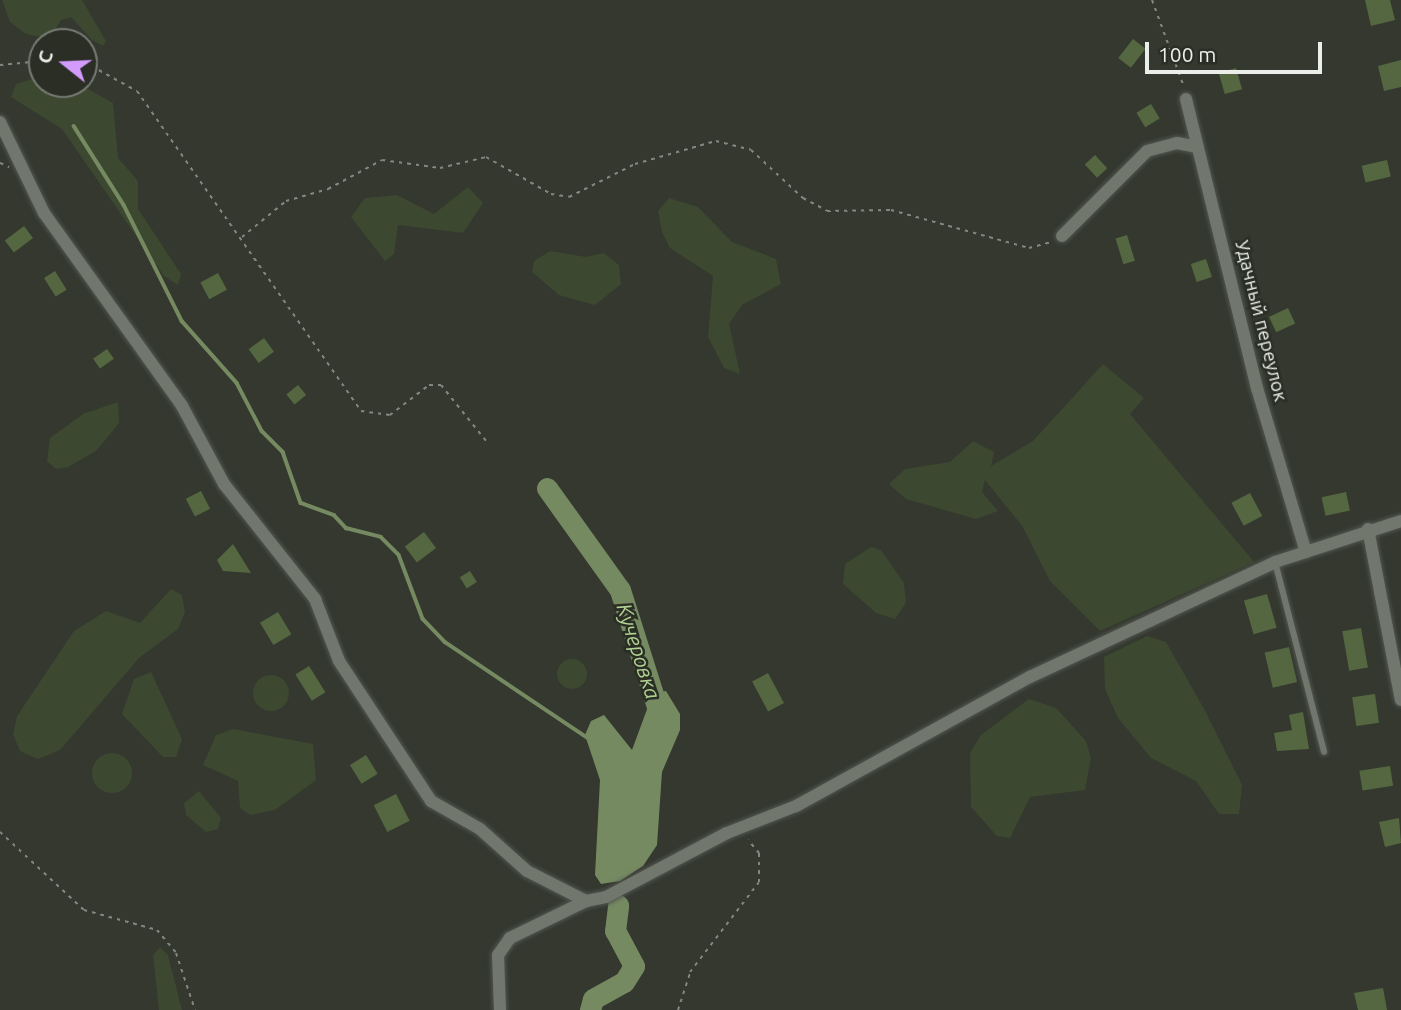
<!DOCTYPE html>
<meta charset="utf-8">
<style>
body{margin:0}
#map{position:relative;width:1401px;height:1010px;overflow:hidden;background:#34382f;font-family:Ubuntu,sans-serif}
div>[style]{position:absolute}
.green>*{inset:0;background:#3c482f}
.round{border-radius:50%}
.water>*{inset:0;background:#768a62}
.stream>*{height:3.5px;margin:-1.75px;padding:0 1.75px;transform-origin:1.75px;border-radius:1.75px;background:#768a62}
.river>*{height:21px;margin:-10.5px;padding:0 10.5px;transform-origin:10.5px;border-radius:10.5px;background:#768a62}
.building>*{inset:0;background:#546741;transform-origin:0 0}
.path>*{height:2px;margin-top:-1px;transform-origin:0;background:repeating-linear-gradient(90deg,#83877f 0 3.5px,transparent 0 8.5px)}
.roads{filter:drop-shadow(0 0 2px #51564e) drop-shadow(0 0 2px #51564e)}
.service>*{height:6px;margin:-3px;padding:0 3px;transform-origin:3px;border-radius:3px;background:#72776d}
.minor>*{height:12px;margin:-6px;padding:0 6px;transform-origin:6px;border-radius:6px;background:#72776d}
span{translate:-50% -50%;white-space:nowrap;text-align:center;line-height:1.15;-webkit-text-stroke:5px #2a2e25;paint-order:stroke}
.street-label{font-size:19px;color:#ebefe9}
.water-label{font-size:21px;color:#b2d293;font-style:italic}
.north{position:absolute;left:28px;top:28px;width:70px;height:70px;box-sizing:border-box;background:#2a2e25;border:2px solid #777b73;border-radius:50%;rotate:288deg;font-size:19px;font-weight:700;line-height:28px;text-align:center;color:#ebefe9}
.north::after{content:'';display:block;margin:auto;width:24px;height:32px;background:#d39cfc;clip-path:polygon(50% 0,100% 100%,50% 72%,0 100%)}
.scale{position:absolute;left:1145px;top:42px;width:177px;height:32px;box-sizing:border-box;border:4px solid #ebefe9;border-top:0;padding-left:9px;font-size:21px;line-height:24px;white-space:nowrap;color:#ebefe9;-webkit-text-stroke:5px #2a2e25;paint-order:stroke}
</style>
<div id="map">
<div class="green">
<i style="clip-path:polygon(2px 0,82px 0,106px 41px,103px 46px,92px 40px,71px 17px,61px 20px,50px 39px,26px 34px,10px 22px)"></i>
<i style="clip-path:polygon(42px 76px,42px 84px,79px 84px,113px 103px,118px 158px,138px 181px,138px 209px,181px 274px,178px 285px,164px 276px,62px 129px,11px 97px,16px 84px)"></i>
<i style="clip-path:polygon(468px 187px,483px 203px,463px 233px,398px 225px,394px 254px,385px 261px,351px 217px,365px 198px,397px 195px,434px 214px)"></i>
<i style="clip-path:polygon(669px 198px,698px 207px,732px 242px,776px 259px,781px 284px,742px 305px,729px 324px,740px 374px,724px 368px,708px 337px,713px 276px,670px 248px,662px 232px,658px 211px)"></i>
<i style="clip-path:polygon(550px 251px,586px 257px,604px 253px,619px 265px,621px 284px,595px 305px,559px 295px,532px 272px,534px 261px)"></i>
<i style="clip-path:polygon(1103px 364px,1144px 398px,1130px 414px,1254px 562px,1100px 631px,1050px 581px,1023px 527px,985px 480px,982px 492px,998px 511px,976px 519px,906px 499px,889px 484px,905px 469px,950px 462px,973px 441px,994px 452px,991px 466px,1033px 441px)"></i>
<i style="clip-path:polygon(118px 402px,119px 423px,96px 451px,68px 467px,56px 469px,47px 461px,50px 438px,83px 414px)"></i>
<i style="clip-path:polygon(871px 547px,881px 550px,904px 583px,906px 603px,895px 619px,876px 613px,843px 584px,845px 564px)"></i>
<i style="clip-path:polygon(171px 589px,182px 595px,185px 612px,178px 629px,139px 658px,60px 750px,38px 759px,20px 751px,13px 734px,17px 716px,74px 631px,106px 611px,140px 623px)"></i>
<i style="clip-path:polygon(1147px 636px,1166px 642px,1203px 707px,1242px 785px,1239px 814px,1219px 814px,1196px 781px,1151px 758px,1118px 718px,1105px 689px,1104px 657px)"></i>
<i class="round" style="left:557px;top:659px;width:30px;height:30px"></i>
<i style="clip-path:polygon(151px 672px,182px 739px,176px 757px,163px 757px,122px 714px,134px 679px)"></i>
<i class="round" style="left:253px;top:675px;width:36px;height:36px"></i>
<i style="clip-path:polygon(1029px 699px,1056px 708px,1086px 741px,1091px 758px,1085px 790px,1030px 797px,1010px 838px,997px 836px,971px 807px,970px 753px,981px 735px)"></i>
<i style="clip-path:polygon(233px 729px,313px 744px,316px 780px,275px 810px,250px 815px,240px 808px,238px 781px,203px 765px,216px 735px)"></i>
<i class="round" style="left:92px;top:753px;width:40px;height:40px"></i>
<i style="clip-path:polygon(199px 791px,221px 818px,218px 829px,206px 832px,186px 815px,184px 803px)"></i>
<i style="clip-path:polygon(160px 947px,168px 955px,182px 1010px,159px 1010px,153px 955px)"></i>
</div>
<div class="water">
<i style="clip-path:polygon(666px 691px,680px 714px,680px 730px,662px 772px,657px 845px,643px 866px,620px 881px,601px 884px,595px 875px,600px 780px,585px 735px,591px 721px,604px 715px,632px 750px,653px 693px)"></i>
</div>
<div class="stream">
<i style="left:74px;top:126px;width:93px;rotate:57.7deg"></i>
<i style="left:124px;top:205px;width:130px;rotate:63.4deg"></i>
<i style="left:182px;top:321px;width:83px;rotate:48.4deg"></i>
<i style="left:237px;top:383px;width:54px;rotate:62.5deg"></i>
<i style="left:262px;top:431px;width:30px;rotate:45deg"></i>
<i style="left:283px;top:452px;width:54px;rotate:70.6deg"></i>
<i style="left:301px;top:503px;width:35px;rotate:20deg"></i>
<i style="left:334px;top:515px;width:18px;rotate:47deg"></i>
<i style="left:346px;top:528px;width:36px;rotate:14deg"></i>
<i style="left:381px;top:537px;width:25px;rotate:45deg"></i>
<i style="left:399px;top:555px;width:68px;rotate:69.4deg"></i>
<i style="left:423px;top:619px;width:32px;rotate:46deg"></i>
<i style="left:445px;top:642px;width:172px;rotate:33.9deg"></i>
</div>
<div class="river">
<i style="left:547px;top:488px;width:125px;rotate:54.4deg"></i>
<i style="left:620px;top:590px;width:135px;rotate:72.4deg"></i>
<i style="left:590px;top:1010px;width:11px;rotate:-75deg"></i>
<i style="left:593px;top:999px;width:35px;rotate:-29deg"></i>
<i style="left:624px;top:982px;width:19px;rotate:-58deg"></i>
<i style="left:634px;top:966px;width:40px;rotate:-118deg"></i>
<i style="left:615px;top:931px;width:26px;rotate:-83deg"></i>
</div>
<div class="building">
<i style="clip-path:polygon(1365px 0,1390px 0,1395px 20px,1371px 26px)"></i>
<i style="left:1133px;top:39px;width:16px;height:24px;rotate:38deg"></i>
<i style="clip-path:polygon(1401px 60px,1401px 87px,1384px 91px,1378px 66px)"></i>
<i style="left:1236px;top:68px;width:22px;height:18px;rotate:74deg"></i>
<i style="left:1151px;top:104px;width:17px;height:17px;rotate:59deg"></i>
<i style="left:1095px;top:155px;width:18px;height:14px;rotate:47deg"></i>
<i style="left:1387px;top:160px;width:17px;height:26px;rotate:77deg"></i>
<i style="left:24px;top:226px;width:15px;height:24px;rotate:53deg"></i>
<i style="left:1127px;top:235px;width:27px;height:12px;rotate:73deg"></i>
<i style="left:1206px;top:259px;width:19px;height:16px;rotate:72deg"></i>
<i style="left:55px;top:271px;width:22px;height:13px;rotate:58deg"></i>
<i style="left:218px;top:273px;width:19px;height:20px;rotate:62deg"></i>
<i style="left:1288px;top:308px;width:17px;height:21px;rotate:65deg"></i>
<i style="left:264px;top:338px;width:17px;height:19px;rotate:54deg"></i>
<i style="left:107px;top:349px;width:12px;height:17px;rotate:55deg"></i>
<i style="left:298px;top:385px;width:13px;height:15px;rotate:51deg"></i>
<i style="left:201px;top:491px;width:20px;height:17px;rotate:63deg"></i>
<i style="left:1346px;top:492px;width:19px;height:25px;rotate:78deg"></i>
<i style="left:1250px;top:493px;width:26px;height:21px;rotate:62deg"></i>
<i style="left:424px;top:532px;width:20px;height:24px;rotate:53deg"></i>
<i style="clip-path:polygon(233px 544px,251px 573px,223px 571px,217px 560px)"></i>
<i style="left:470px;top:571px;width:13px;height:12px;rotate:58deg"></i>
<i style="left:1267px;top:594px;width:35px;height:24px;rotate:74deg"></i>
<i style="left:278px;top:612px;width:26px;height:21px;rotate:59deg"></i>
<i style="left:1361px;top:628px;width:40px;height:19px;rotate:80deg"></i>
<i style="left:1289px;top:647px;width:36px;height:25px;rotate:77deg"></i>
<i style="left:309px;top:666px;width:31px;height:16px;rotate:58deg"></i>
<i style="left:768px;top:673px;width:34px;height:18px;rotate:62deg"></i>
<i style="left:1375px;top:694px;width:29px;height:23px;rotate:82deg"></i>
<i style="clip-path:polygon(1303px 712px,1309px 749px,1277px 751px,1274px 733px,1292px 730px,1289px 715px)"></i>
<i style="left:366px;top:755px;width:22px;height:19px;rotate:58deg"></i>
<i style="left:1390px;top:766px;width:20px;height:31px;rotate:81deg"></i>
<i style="left:396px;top:794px;width:30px;height:25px;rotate:63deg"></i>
<i style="clip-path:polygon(1399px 818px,1401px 843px,1385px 847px,1379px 822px)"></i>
<i style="clip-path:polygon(1383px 988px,1387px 1010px,1358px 1010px,1354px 993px)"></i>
</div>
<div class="path">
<i style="left:1152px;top:0;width:93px;rotate:69.8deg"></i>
<i style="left:84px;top:62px;width:60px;rotate:28.7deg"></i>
<i style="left:137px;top:91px;width:391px;rotate:55deg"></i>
<i style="left:361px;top:411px;width:29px;rotate:8deg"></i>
<i style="left:390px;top:415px;width:49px;rotate:-37.6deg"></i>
<i style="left:429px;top:385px;width:12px"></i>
<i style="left:441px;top:385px;width:73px;rotate:51.1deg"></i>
<i style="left:0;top:65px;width:42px;rotate:-5.4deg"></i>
<i style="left:0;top:163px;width:10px;rotate:24deg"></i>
<i style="left:242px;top:237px;width:57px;rotate:-39.3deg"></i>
<i style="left:286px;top:201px;width:44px;rotate:-15.9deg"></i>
<i style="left:328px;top:189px;width:61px;rotate:-28.2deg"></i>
<i style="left:382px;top:160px;width:59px;rotate:7.9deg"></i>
<i style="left:440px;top:168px;width:47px;rotate:-13.4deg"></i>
<i style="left:486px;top:157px;width:75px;rotate:29.6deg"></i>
<i style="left:551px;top:194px;width:18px;rotate:9deg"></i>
<i style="left:569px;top:197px;width:74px;rotate:-26.6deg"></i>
<i style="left:635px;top:164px;width:84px;rotate:-15.9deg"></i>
<i style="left:716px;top:141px;width:36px;rotate:14deg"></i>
<i style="left:751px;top:150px;width:71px;rotate:42.7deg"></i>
<i style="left:803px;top:198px;width:27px;rotate:28deg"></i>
<i style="left:827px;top:211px;width:64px;rotate:-0.9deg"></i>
<i style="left:891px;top:210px;width:143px;rotate:15.4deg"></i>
<i style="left:1029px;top:248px;width:24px;rotate:-15deg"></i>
<i style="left:0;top:832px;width:115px;rotate:42.9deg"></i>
<i style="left:84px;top:910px;width:76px;rotate:15.3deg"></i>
<i style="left:157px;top:930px;width:30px;rotate:50deg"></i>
<i style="left:176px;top:953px;width:60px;rotate:71.6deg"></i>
<i style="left:678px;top:1010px;width:40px;rotate:-72deg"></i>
<i style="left:690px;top:972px;width:113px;rotate:-52.5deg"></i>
<i style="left:759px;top:882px;width:29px;rotate:-90deg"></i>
<i style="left:759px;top:853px;width:17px;rotate:-130deg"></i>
</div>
<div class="roads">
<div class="service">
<i style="left:1275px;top:562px;width:196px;rotate:75.5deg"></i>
</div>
<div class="minor">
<i style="left:1186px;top:99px;width:298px;rotate:76.2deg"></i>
<i style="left:1257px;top:388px;width:171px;rotate:73.4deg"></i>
<i style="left:0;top:122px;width:101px;rotate:64.2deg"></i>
<i style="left:44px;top:213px;width:237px;rotate:54.4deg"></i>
<i style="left:182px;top:406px;width:89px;rotate:61.7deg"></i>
<i style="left:224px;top:484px;width:147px;rotate:51.6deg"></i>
<i style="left:315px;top:599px;width:66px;rotate:68.8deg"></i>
<i style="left:339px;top:661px;width:168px;rotate:56.7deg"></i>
<i style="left:431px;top:801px;width:56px;rotate:29.7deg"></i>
<i style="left:480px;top:829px;width:63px;rotate:41.8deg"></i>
<i style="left:527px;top:871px;width:66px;rotate:27deg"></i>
<i style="left:586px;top:901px;width:85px;rotate:154deg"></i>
<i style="left:510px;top:938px;width:21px;rotate:125deg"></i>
<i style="left:498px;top:955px;width:55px;rotate:87.9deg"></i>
<i style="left:1062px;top:236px;width:120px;rotate:-45deg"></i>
<i style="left:1147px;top:151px;width:31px;rotate:-15deg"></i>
<i style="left:1177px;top:143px;width:21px;rotate:11deg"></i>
<i style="left:1368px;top:529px;width:174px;rotate:79.1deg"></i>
<i style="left:586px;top:901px;width:20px;rotate:-11deg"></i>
<i style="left:606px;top:897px;width:137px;rotate:-27.9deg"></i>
<i style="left:727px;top:833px;width:74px;rotate:-21.4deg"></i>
<i style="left:796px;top:806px;width:267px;rotate:-28.9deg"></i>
<i style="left:1030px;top:677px;width:271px;rotate:-25.1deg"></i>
<i style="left:1275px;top:562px;width:133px;rotate:-18deg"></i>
</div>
</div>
<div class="street-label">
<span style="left:1261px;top:321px;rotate:76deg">Удачный переулок</span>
</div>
<div class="water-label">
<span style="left:639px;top:651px;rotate:72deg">Кучеровка</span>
</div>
<div class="north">С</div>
<div class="scale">100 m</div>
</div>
